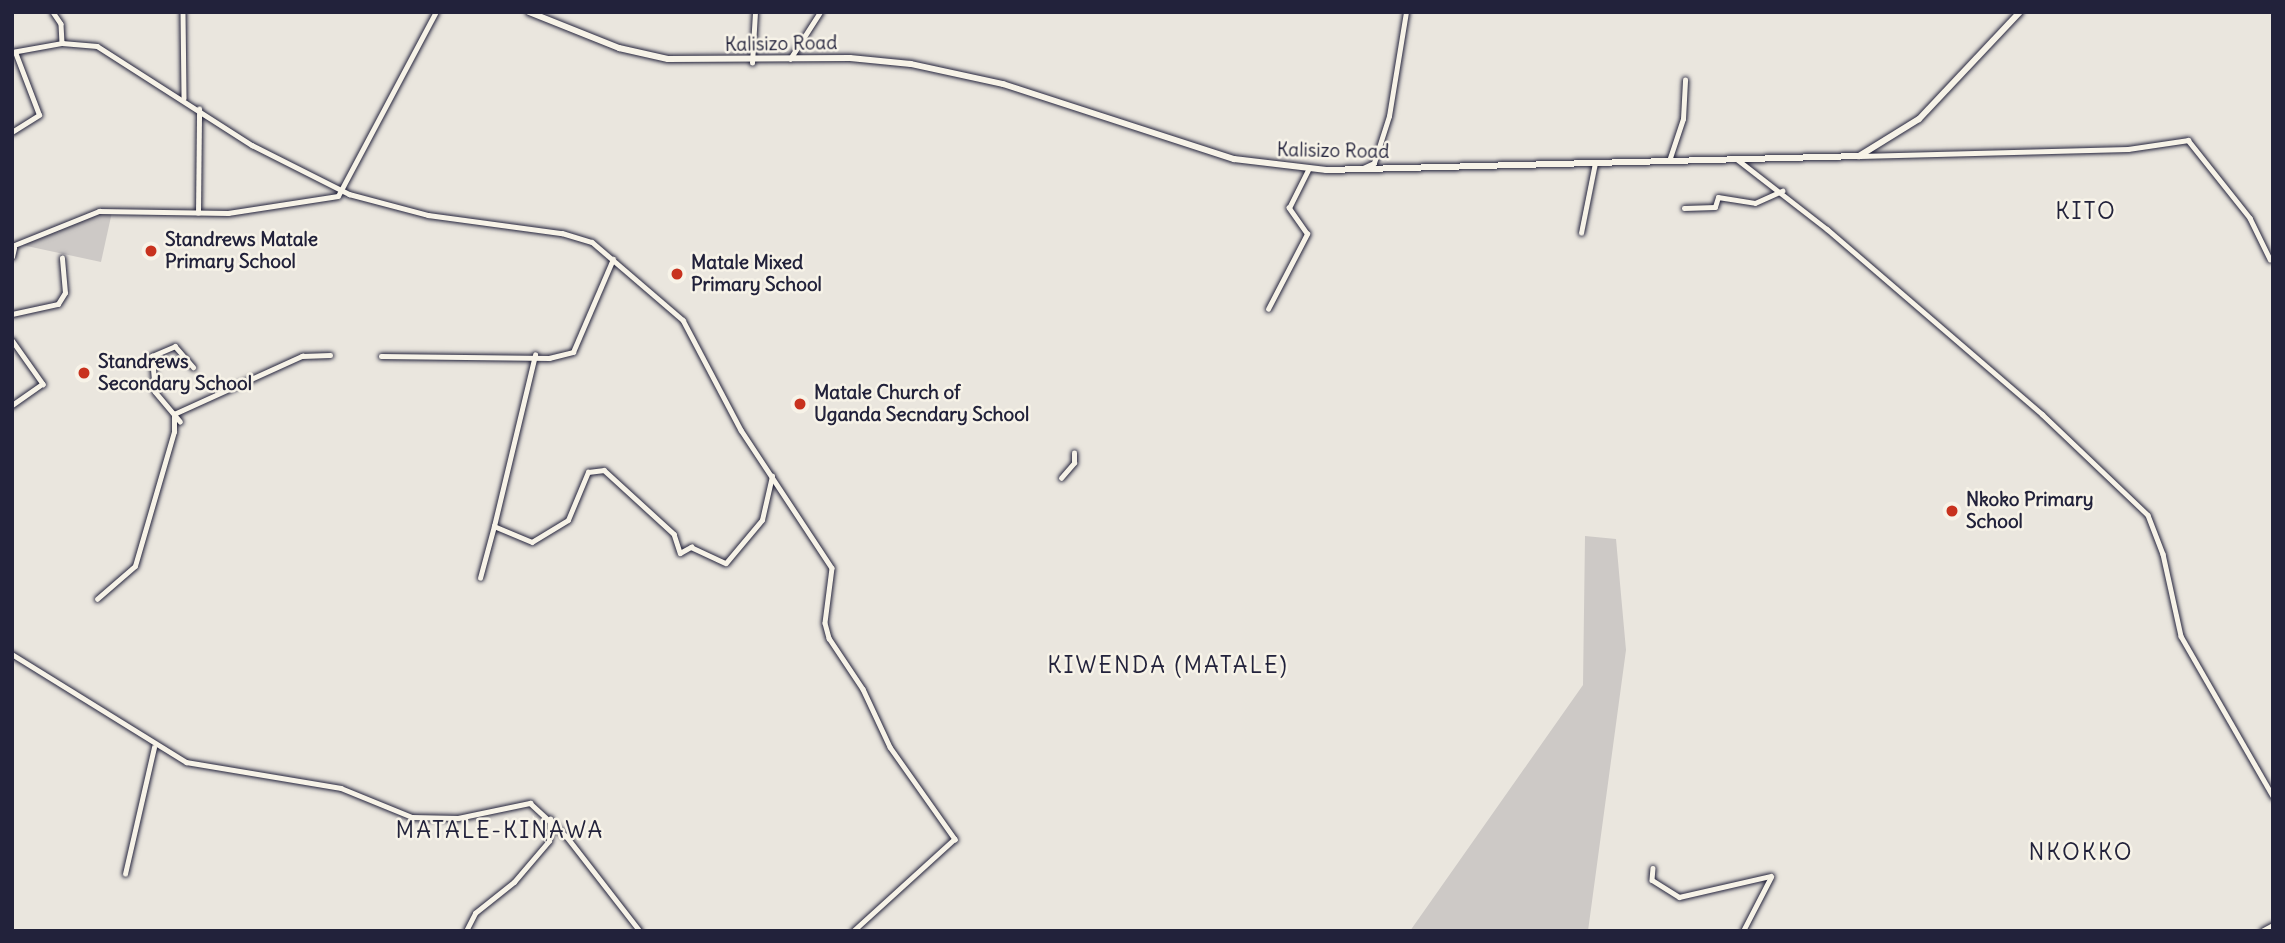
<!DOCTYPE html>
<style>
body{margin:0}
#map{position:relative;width:2285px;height:943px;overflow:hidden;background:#eae6de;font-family:Delius,sans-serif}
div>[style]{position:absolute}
.green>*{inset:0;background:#cdc9c6}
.roads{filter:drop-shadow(0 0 2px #22223b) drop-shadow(0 0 2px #22223b)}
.street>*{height:4.5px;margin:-2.25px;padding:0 2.25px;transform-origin:2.25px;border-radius:2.25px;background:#f7f3e8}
.secondary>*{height:6px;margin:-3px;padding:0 3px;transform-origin:3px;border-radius:3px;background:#f7f3e8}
.dots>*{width:19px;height:19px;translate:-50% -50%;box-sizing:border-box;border:4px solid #f7f3e8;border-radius:50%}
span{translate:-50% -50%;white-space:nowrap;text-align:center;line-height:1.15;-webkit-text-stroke:5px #f7f3e8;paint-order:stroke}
.street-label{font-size:19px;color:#22223b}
.poi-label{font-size:19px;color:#22223b;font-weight:700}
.left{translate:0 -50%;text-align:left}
.quarter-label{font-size:23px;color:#22223b;letter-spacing:2px}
.frame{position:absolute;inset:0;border:14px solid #22223b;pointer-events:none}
</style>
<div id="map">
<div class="green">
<i style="clip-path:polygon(112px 212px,101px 262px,22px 245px,100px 213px)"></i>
<i style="clip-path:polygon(1585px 536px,1616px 539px,1626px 650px,1588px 931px,1410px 931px,1583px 685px)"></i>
</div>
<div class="roads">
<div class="street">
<i style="left:53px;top:12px;width:14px;rotate:56deg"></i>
<i style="left:61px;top:24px;width:19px;rotate:87deg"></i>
<i style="left:183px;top:12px;width:86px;rotate:89.3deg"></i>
<i style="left:12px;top:52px;width:51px;rotate:-10.2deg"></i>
<i style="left:62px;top:43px;width:35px;rotate:5deg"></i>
<i style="left:97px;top:46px;width:184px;rotate:32.6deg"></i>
<i style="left:252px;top:145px;width:109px;rotate:26.8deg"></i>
<i style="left:349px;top:194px;width:82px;rotate:14.9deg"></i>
<i style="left:428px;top:215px;width:135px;rotate:7.7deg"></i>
<i style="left:562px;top:233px;width:31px;rotate:17deg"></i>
<i style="left:592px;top:242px;width:120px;rotate:40.6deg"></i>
<i style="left:683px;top:320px;width:124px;rotate:62.2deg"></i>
<i style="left:741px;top:430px;width:165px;rotate:56.6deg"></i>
<i style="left:832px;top:568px;width:55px;rotate:97.3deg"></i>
<i style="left:825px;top:623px;width:16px;rotate:75deg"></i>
<i style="left:829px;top:638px;width:61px;rotate:56.3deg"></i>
<i style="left:863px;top:689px;width:64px;rotate:65deg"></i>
<i style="left:890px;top:747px;width:113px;rotate:54.8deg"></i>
<i style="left:955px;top:839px;width:137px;rotate:137.7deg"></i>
<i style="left:790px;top:59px;width:56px;rotate:-57.4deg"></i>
<i style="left:752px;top:63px;width:51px;rotate:-86.6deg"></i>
<i style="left:12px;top:132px;width:32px;rotate:-32deg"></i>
<i style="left:39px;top:115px;width:67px;rotate:-110.9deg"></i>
<i style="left:1860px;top:156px;width:268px;rotate:-1.5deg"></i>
<i style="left:2128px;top:149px;width:61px;rotate:-8.5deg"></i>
<i style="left:2188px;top:140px;width:100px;rotate:51.5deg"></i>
<i style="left:2250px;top:218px;width:46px;rotate:64deg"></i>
<i style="left:1738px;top:160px;width:113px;rotate:37.8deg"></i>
<i style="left:1827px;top:229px;width:284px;rotate:40.7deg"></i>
<i style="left:2042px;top:414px;width:146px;rotate:43.6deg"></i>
<i style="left:2148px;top:515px;width:42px;rotate:69deg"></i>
<i style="left:2163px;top:554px;width:84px;rotate:77.6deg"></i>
<i style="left:2181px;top:636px;width:185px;rotate:60.1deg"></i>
<i style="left:1669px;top:161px;width:44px;rotate:-71.6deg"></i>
<i style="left:1683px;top:119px;width:39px;rotate:-87deg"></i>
<i style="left:1363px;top:168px;width:12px;rotate:-24deg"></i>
<i style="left:1374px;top:163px;width:49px;rotate:-72.3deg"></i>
<i style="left:1389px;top:116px;width:105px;rotate:-80.7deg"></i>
<i style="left:1684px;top:208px;width:31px;rotate:-2deg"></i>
<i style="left:1715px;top:207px;width:10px;rotate:-73deg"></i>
<i style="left:1718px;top:197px;width:37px;rotate:9deg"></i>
<i style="left:1755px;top:203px;width:30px;rotate:-24deg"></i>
<i style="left:198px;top:213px;width:104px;rotate:-89.4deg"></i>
<i style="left:1581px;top:233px;width:71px;rotate:-78.7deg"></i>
<i style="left:12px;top:246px;width:94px;rotate:-21.9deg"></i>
<i style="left:99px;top:211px;width:129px;rotate:0.9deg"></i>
<i style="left:228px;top:213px;width:111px;rotate:-8.8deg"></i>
<i style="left:338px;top:196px;width:208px;rotate:-62deg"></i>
<i style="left:12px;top:257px;width:9px;rotate:-77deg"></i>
<i style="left:1268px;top:309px;width:85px;rotate:-62.5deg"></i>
<i style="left:1307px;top:234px;width:32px;rotate:-125deg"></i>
<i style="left:1289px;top:208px;width:42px;rotate:-63.4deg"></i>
<i style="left:12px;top:314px;width:47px;rotate:-12.3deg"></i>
<i style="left:58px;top:304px;width:13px;rotate:-58deg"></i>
<i style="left:65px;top:293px;width:35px;rotate:-95deg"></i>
<i style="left:12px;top:340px;width:54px;rotate:54.8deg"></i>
<i style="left:43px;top:384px;width:38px;rotate:145deg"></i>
<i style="left:381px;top:356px;width:168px;rotate:0.7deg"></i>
<i style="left:549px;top:358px;width:25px;rotate:-14deg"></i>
<i style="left:573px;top:352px;width:101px;rotate:-66.7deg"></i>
<i style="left:180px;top:422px;width:39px;rotate:-130deg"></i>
<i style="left:155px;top:392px;width:36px;rotate:-95deg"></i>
<i style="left:152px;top:356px;width:25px;rotate:-23deg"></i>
<i style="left:175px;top:346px;width:28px;rotate:49deg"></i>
<i style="left:1061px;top:478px;width:20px;rotate:-49deg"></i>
<i style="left:1074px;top:463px;width:10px;rotate:-90deg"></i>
<i style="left:494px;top:526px;width:176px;rotate:-76.5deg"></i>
<i style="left:480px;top:578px;width:54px;rotate:-74.9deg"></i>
<i style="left:494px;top:526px;width:41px;rotate:22.8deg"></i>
<i style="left:532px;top:542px;width:42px;rotate:-31.4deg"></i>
<i style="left:568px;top:520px;width:52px;rotate:-67.4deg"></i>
<i style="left:588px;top:472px;width:16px;rotate:-7deg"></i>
<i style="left:604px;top:470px;width:95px;rotate:42.4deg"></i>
<i style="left:674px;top:534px;width:20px;rotate:72deg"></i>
<i style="left:680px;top:553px;width:13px;rotate:-29deg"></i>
<i style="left:691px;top:547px;width:38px;rotate:25deg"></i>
<i style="left:726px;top:563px;width:56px;rotate:-50.1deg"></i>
<i style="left:762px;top:520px;width:45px;rotate:-77.2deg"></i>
<i style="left:97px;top:599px;width:50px;rotate:-41deg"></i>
<i style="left:135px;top:566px;width:140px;rotate:-73.8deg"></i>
<i style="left:174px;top:432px;width:18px;rotate:-90deg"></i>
<i style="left:174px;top:414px;width:141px;rotate:-24.4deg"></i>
<i style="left:302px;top:356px;width:28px;rotate:-2deg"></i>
<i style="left:12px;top:654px;width:205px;rotate:31.8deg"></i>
<i style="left:186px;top:762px;width:157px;rotate:9.5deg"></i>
<i style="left:341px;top:788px;width:77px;rotate:22.2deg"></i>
<i style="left:412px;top:817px;width:46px;rotate:1.2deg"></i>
<i style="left:458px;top:818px;width:74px;rotate:-11.8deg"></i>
<i style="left:530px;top:803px;width:50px;rotate:42.6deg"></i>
<i style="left:567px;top:837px;width:119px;rotate:52.2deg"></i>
<i style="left:1653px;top:868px;width:12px;rotate:95deg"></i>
<i style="left:1652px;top:880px;width:32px;rotate:32deg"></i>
<i style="left:1679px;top:897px;width:94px;rotate:-12.9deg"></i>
<i style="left:125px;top:874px;width:130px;rotate:-77.1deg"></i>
<i style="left:466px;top:931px;width:20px;rotate:-63deg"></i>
<i style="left:475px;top:913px;width:50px;rotate:-38.5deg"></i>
<i style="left:514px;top:882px;width:54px;rotate:-49.5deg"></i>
<i style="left:549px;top:841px;width:22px;rotate:-87deg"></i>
<i style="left:1743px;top:931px;width:61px;rotate:-62.6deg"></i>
<i style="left:2262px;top:931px;width:13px;rotate:-29deg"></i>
</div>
<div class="secondary">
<i style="left:529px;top:12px;width:97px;rotate:21.8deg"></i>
<i style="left:619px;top:48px;width:50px;rotate:12.7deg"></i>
<i style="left:668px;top:59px;width:182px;rotate:-0.3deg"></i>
<i style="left:850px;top:58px;width:61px;rotate:5.6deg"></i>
<i style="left:911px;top:64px;width:94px;rotate:12.3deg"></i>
<i style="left:1003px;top:84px;width:243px;rotate:18deg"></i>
<i style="left:1234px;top:159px;width:93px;rotate:6.8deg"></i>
<i style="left:1326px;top:170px;width:533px;rotate:-1.5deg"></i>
<i style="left:1859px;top:156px;width:70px;rotate:-31.7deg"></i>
<i style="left:1919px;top:119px;width:147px;rotate:-46.7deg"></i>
</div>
</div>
<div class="dots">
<i style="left:151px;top:251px;background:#c8321e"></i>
<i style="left:677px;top:274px;background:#c8321e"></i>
<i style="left:84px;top:373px;background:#c8321e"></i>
<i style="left:800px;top:404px;background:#c8321e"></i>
<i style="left:1952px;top:511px;background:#c8321e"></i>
</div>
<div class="street-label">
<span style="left:781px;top:44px;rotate:-1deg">Kalisizo Road</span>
<span style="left:1333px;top:151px;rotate:1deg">Kalisizo Road</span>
</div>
<div class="poi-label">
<span class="left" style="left:165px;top:251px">Standrews Matale<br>Primary School</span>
<span class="left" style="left:691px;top:274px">Matale Mixed<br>Primary School</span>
<span class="left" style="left:98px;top:373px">Standrews<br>Secondary School</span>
<span class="left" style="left:814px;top:404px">Matale Church of<br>Uganda Secndary School</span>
<span class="left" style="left:1966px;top:511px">Nkoko Primary<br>School</span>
</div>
<div class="quarter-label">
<span style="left:2086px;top:211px">KITO</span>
<span style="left:1168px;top:665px">KIWENDA (MATALE)</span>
<span style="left:500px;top:830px">MATALE-KINAWA</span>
<span style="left:2081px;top:852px">NKOKKO</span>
</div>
<div class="frame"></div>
</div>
